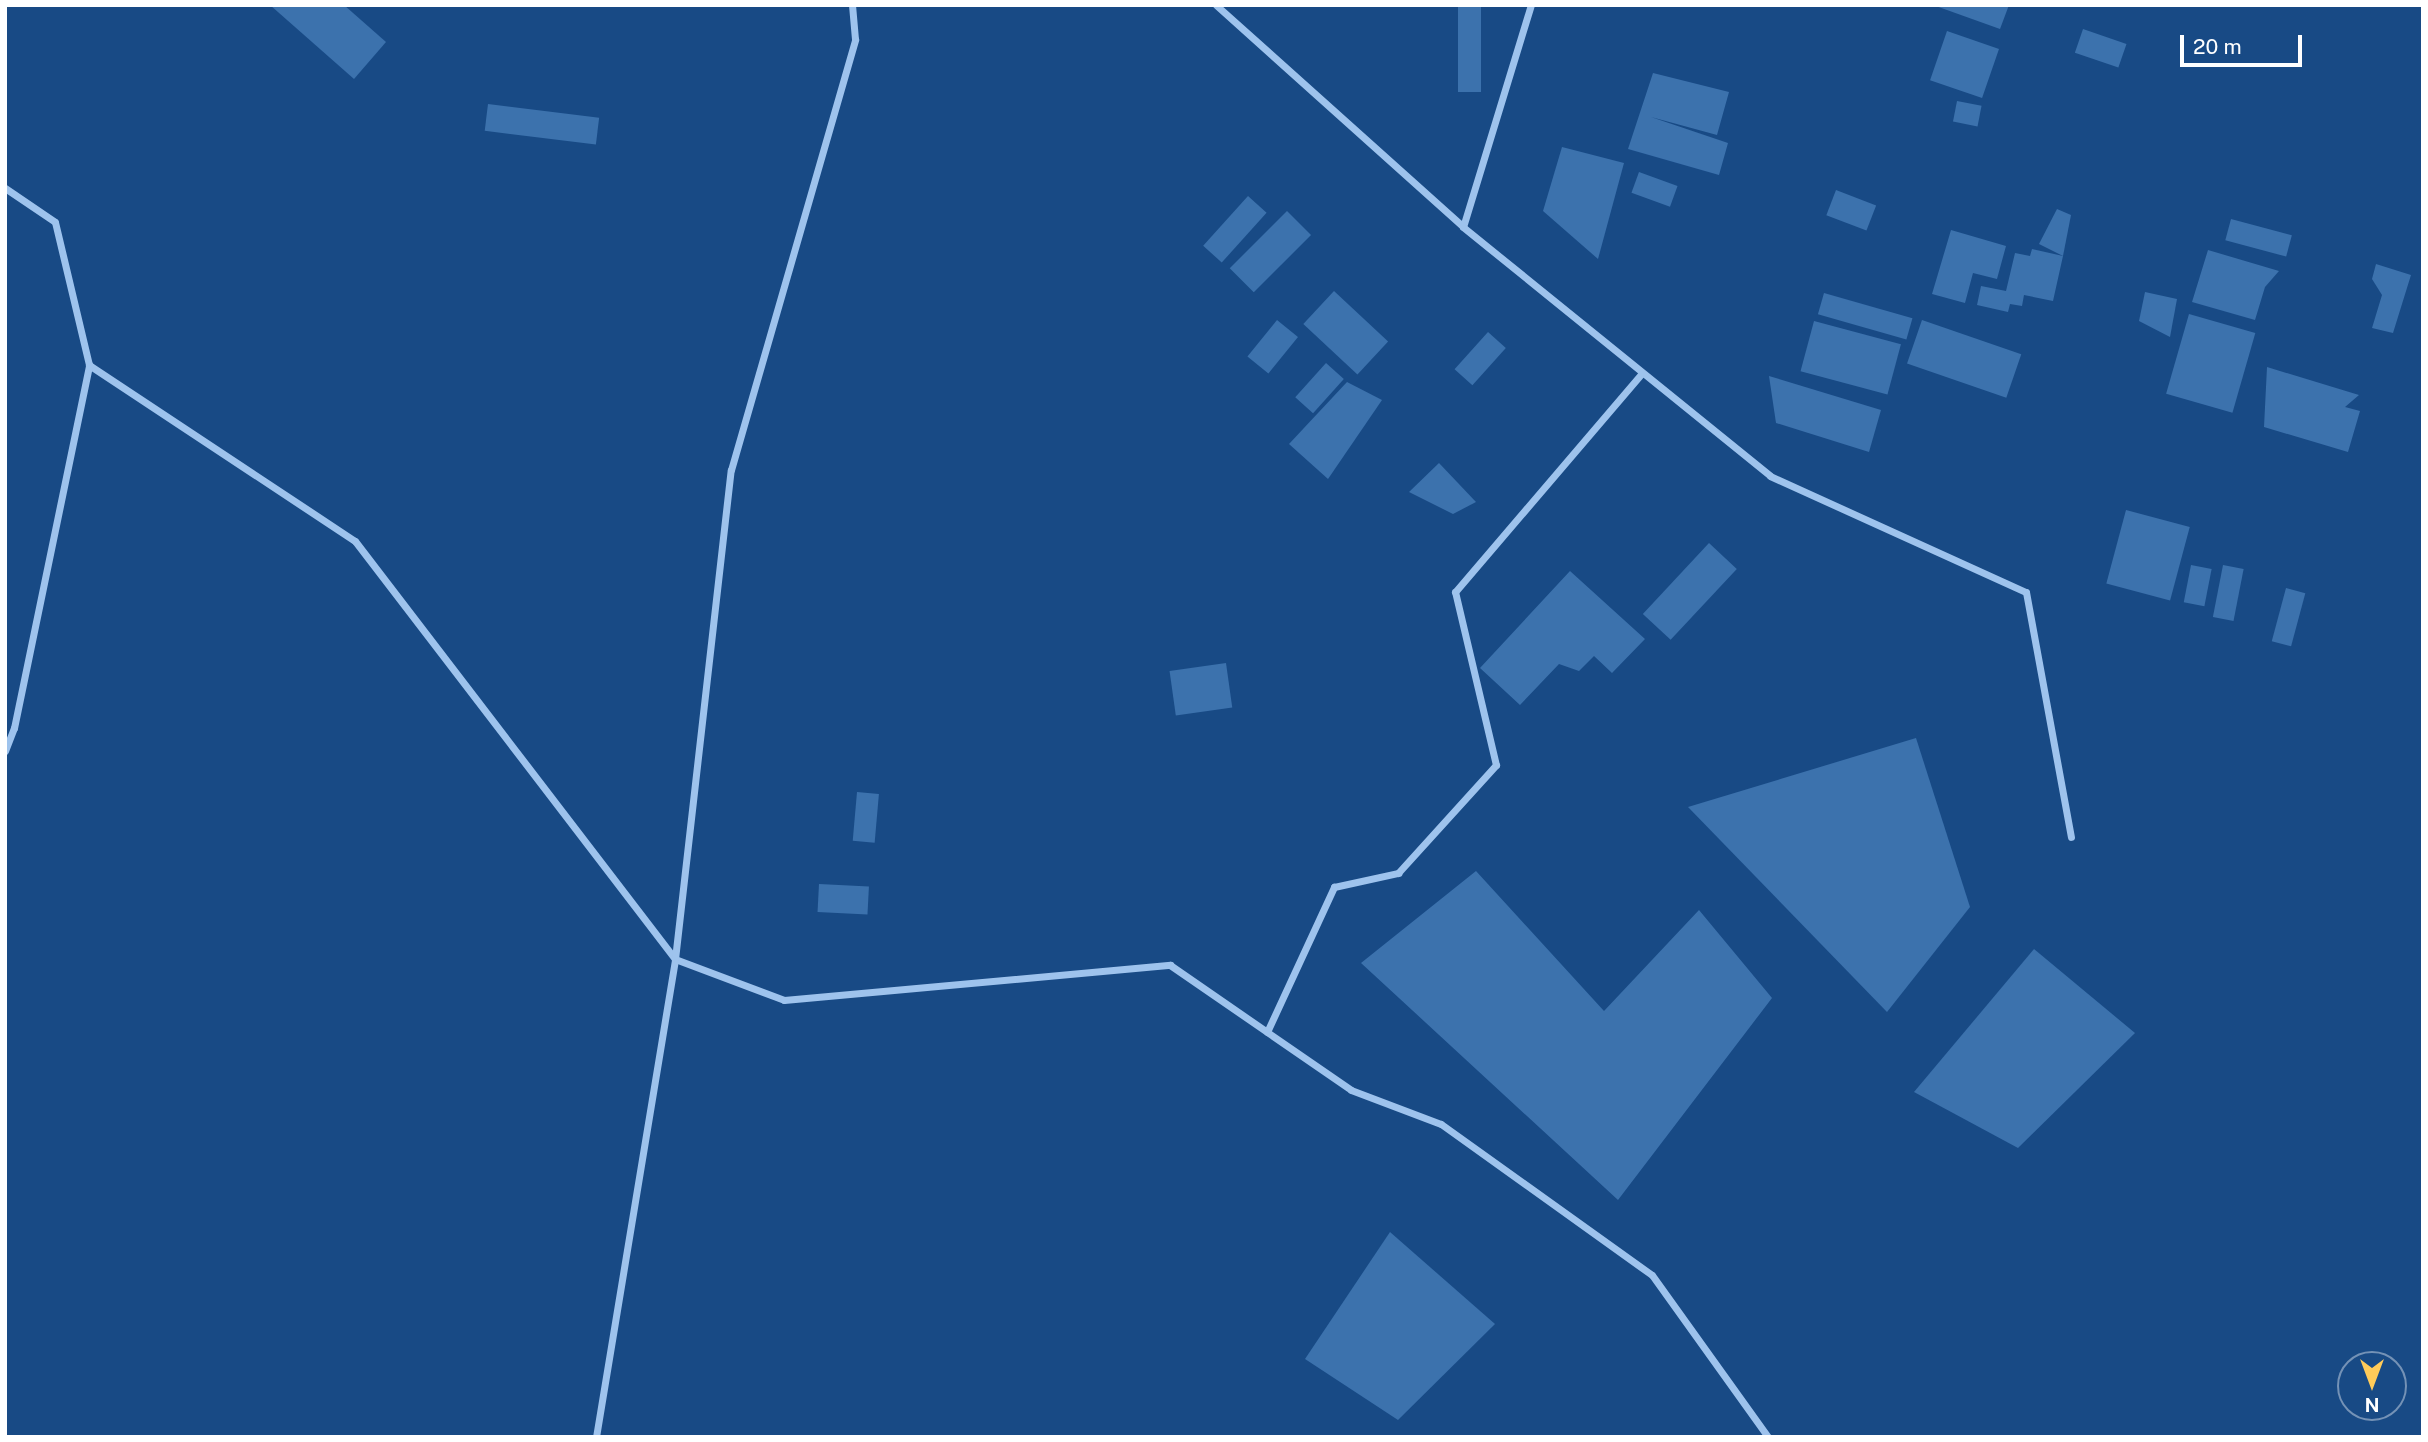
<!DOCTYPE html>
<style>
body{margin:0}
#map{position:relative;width:2428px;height:1442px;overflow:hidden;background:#184a85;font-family:"Public Sans",sans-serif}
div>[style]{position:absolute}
.building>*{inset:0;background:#3c72ad;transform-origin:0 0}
.street>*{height:7px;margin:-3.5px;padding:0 3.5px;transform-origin:3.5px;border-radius:3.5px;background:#9ec3ed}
span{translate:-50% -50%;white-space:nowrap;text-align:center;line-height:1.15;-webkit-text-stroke:6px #184a85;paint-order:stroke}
.frame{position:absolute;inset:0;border:7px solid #fff;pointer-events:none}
.north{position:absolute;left:2337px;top:1351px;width:70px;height:70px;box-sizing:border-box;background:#184a85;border:2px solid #7492b6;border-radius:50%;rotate:180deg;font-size:19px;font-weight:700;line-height:28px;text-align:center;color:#fff}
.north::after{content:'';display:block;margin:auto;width:24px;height:32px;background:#ffcb59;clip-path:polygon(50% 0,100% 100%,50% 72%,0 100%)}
.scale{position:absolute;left:2180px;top:35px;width:122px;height:32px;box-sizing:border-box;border:4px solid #fff;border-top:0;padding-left:9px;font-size:21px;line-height:24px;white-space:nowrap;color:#fff;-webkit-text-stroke:5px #184a85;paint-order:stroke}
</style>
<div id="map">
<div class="building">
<i style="clip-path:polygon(270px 5px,344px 5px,386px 42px,354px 79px)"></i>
<i style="left:1458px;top:5px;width:23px;height:87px"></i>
<i style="clip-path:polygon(1933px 5px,2009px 5px,2000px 29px)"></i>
<i style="left:2083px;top:29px;width:46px;height:25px;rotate:19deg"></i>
<i style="left:1947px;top:31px;width:55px;height:52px;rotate:19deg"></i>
<i style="clip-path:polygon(1653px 73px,1729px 92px,1717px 135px,1651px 117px,1728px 143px,1719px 175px,1628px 149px)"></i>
<i style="left:1957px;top:101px;width:25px;height:21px;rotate:11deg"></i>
<i style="left:488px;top:104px;width:112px;height:27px;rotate:7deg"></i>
<i style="clip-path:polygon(1562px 147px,1624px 163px,1598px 259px,1543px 211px)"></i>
<i style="left:1639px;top:172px;width:41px;height:22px;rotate:20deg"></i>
<i style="left:1836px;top:190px;width:43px;height:27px;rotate:21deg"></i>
<i style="left:1248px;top:196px;width:25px;height:67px;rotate:42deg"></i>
<i style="clip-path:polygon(2057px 209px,2071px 215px,2063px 256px,2039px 244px)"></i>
<i style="left:1287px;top:211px;width:34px;height:81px;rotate:45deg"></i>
<i style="left:2231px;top:219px;width:63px;height:22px;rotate:15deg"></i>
<i style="clip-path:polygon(1951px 230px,2006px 246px,1997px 279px,1973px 273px,1965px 303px,1932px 294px)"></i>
<i style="clip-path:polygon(2032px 249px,2063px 256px,2053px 301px,2024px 295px,2022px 306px,2010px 304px,2008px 312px,1977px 305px,1981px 286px,2006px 291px,2015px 253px,2030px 256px)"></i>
<i style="clip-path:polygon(2208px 250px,2279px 271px,2265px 287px,2255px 320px,2192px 302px)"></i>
<i style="clip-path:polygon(2376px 264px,2411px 275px,2393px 333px,2372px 328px,2382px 295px,2372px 279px)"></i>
<i style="left:1334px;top:291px;width:74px;height:45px;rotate:43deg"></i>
<i style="clip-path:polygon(2145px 292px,2177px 299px,2170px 337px,2139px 321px)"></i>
<i style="left:1824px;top:293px;width:92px;height:22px;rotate:16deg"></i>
<i style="left:2189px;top:314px;width:69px;height:83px;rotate:16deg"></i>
<i style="left:1277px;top:320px;width:27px;height:47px;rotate:39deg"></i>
<i style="left:1922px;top:320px;width:105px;height:46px;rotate:19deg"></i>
<i style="left:1814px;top:321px;width:90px;height:52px;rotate:15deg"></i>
<i style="left:1488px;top:332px;width:24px;height:50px;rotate:42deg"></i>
<i style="left:1326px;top:363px;width:24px;height:46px;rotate:42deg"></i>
<i style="clip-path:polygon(2267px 367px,2359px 395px,2345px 407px,2360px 411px,2348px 452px,2264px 427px)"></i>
<i style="clip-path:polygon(1769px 376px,1881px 410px,1869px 452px,1776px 423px)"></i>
<i style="clip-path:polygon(1347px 382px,1382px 400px,1328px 479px,1289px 444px)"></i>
<i style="clip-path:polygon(1439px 463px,1476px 502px,1453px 514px,1409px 492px)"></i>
<i style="left:2126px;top:510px;width:66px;height:76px;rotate:15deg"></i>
<i style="left:1709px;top:543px;width:38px;height:97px;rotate:43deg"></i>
<i style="left:2191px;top:565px;width:21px;height:38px;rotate:11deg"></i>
<i style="left:2223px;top:565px;width:21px;height:53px;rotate:11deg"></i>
<i style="clip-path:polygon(1570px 571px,1645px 639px,1612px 673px,1594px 656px,1579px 671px,1559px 664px,1520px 705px,1480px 668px)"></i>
<i style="left:2286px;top:588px;width:20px;height:55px;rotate:15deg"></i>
<i style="left:1226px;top:663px;width:45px;height:57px;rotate:82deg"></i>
<i style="clip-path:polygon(1916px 738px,1970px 907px,1887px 1012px,1688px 807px)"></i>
<i style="left:857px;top:792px;width:22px;height:49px;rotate:5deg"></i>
<i style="clip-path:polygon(1476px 871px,1604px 1011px,1699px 910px,1772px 998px,1618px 1200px,1361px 963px)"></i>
<i style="left:819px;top:884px;width:50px;height:28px;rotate:3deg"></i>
<i style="clip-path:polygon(2034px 949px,2135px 1033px,2018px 1148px,1914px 1092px)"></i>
<i style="clip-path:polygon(1390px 1232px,1495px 1324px,1398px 1420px,1305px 1359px)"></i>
</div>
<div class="street">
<i style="left:1216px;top:5px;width:332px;rotate:41.9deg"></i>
<i style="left:1463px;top:227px;width:395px;rotate:39deg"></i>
<i style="left:1770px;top:476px;width:281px;rotate:24.4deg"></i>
<i style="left:2026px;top:592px;width:249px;rotate:79.6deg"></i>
<i style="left:5px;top:188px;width:60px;rotate:34.2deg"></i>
<i style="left:55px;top:222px;width:147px;rotate:76.6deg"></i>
<i style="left:89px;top:365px;width:319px;rotate:33.5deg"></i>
<i style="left:355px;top:541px;width:526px;rotate:52.56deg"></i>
<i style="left:675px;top:959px;width:116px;rotate:20.6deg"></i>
<i style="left:784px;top:1000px;width:388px;rotate:-5.2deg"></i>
<i style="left:1170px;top:965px;width:220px;rotate:34.6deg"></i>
<i style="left:1351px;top:1090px;width:96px;rotate:20.7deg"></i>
<i style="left:1441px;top:1124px;width:259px;rotate:35.6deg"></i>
<i style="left:1652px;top:1275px;width:199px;rotate:54.4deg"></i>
<i style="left:1463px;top:227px;width:232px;rotate:-73deg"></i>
<i style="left:5px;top:751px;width:25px;rotate:-69deg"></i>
<i style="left:14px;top:728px;width:371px;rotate:-78.3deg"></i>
<i style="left:1267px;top:1032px;width:160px;rotate:-65.2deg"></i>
<i style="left:1334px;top:887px;width:66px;rotate:-12.3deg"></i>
<i style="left:1398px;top:873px;width:146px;rotate:-47.8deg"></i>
<i style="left:1496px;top:765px;width:178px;rotate:-103.3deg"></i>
<i style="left:1455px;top:592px;width:288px;rotate:-49.5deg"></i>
<i style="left:596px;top:1437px;width:484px;rotate:-80.6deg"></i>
<i style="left:675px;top:959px;width:492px;rotate:-83.5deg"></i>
<i style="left:731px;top:470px;width:448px;rotate:-73.9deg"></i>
<i style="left:855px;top:39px;width:34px;rotate:-95deg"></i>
</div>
<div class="frame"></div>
<div class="north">N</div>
<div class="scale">20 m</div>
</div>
